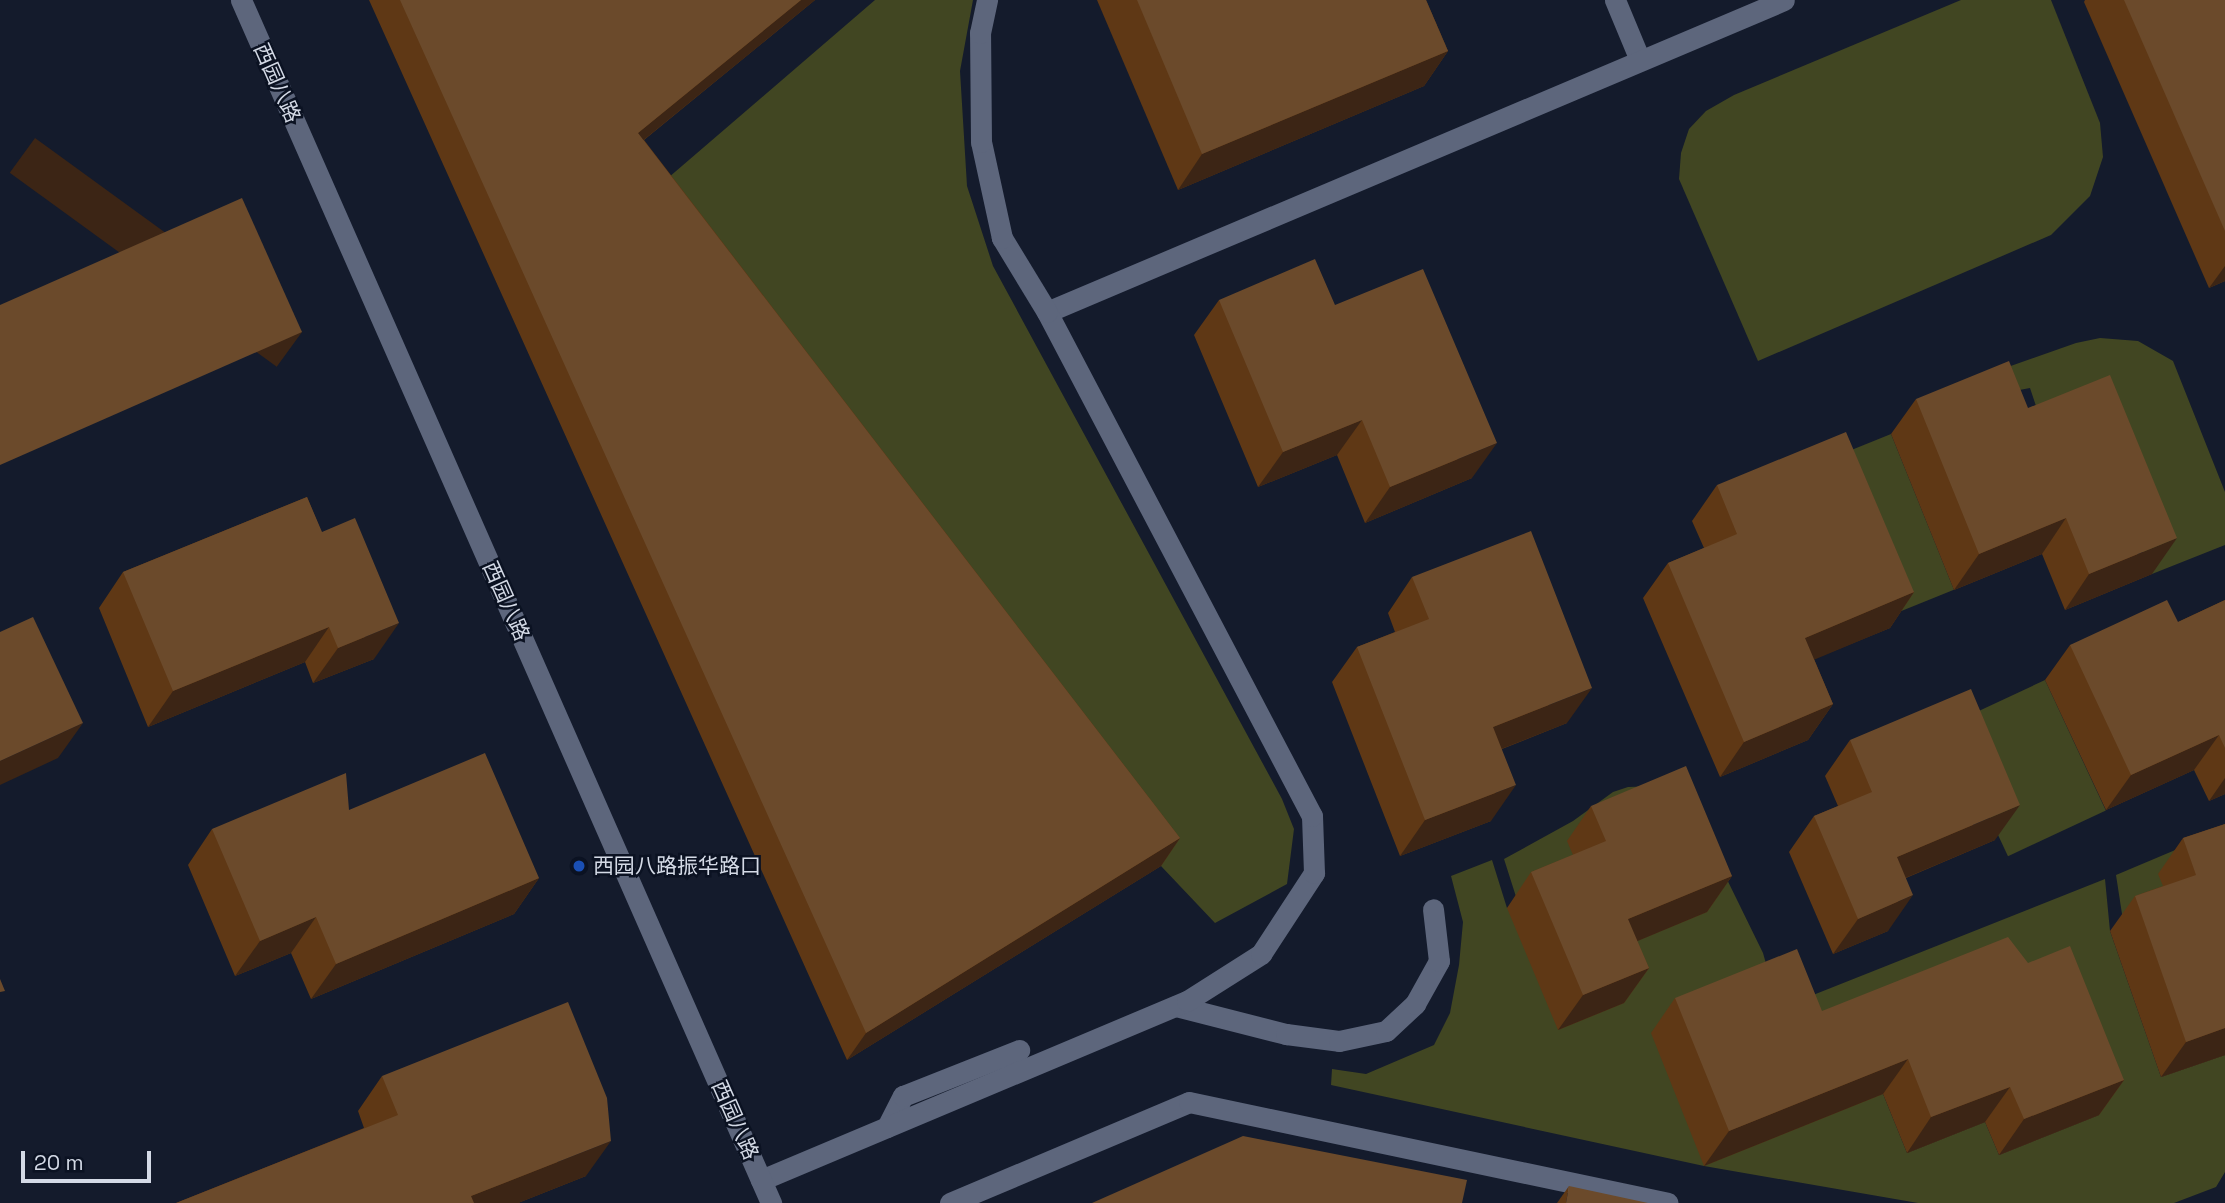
<!DOCTYPE html>
<meta charset="utf-8">
<style>
body{margin:0}
#map{position:relative;width:2225px;height:1203px;overflow:hidden;background:#141b2c;font-family:"Space Grotesk","Noto Sans SC",sans-serif}
div>[style]{position:absolute}
.green>*{inset:0;background:#414622;transform-origin:0 0}
.lane>*{height:21px;margin:-10.5px;padding:0 10.5px;transform-origin:10.5px;border-radius:10.5px;background:#5d667c}
.secondary>*{height:21px;margin:-10.5px;padding:0 10.5px;transform-origin:10.5px;border-radius:10.5px;background:#5d667c}
.wall>*{inset:0;background:#5f3815}
.shaded-wall>*{inset:0;background:#3c2515;transform-origin:0 0}
.building>*{inset:0;background:#6b4a2b}
.dots>*{width:19px;height:19px;translate:-50% -50%;box-sizing:border-box;border:4px solid #0b1222;border-radius:50%}
span{translate:-50% -50%;white-space:nowrap;text-align:center;line-height:1.15;-webkit-text-stroke:5px #0b1222;paint-order:stroke}
.street-label{font-size:21px;color:#d4dae6}
.poi-label{font-size:21px;color:#d4dae6}
.left{translate:0 -50%;text-align:left}
.scale{position:absolute;left:21px;top:1151px;width:130px;height:32px;box-sizing:border-box;border:4px solid #d4dae6;border-top:0;padding-left:9px;font-size:21px;line-height:24px;white-space:nowrap;color:#d4dae6;-webkit-text-stroke:5px #0b1222;paint-order:stroke}
</style>
<div id="map">
<div class="green">
<i style="clip-path:polygon(875px 0,973px 0,960px 71px,967px 186px,993px 266px,1282px 799px,1294px 829px,1287px 884px,1215px 923px,1161px 866px,647px 196px)"></i>
<i style="clip-path:polygon(1961px 0,2051px 0,2100px 123px,2103px 157px,2090px 196px,2051px 235px,1758px 361px,1679px 179px,1681px 153px,1689px 129px,1706px 111px,1734px 95px)"></i>
<i style="clip-path:polygon(2100px 338px,2138px 341px,2173px 361px,2225px 492px,2225px 545px,2152px 574px,2085px 410px,2043px 427px,2030px 388px,2014px 391px,2005px 368px,2076px 343px)"></i>
<i style="left:1891px;top:434px;width:168px;height:76px;rotate:68deg"></i>
<i style="left:2045px;top:680px;width:144px;height:108px;rotate:65deg"></i>
<i style="clip-path:polygon(evenodd,1659px 786px,1695px 814px,1763px 953px,1772px 985px,1803px 999px,2105px 879px,2110px 931px,2161px 1077px,2225px 1055px,2225px 1172px,2216px 1187px,2174px 1203px,1918px 1203px,1704px 1166px,1331px 1085px,1332px 1069px,1366px 1074px,1434px 1045px,1450px 1013px,1459px 965px,1463px 922px,1451px 876px,1492px 860px,1507px 908px,1582px 876px,1518px 903px,1504px 859px,1573px 821px,1613px 792px,1628px 787px,1659px 786px,1797px 1046px,2099px 1115px,1999px 1155px,1985px 1122px,1907px 1153px,1883px 1094px,1797px 1046px)"></i>
<i style="clip-path:polygon(2225px 829px,2171px 910px,2124px 927px,2116px 875px)"></i>
</div>
<div class="lane">
<i style="left:1615px;top:0;width:65px;rotate:67.4deg"></i>
<i style="left:1047px;top:312px;width:800px;rotate:-22.94deg"></i>
<i style="left:1176px;top:1006px;width:114px;rotate:14.3deg"></i>
<i style="left:1286px;top:1034px;width:53px;rotate:7.5deg"></i>
<i style="left:1339px;top:1041px;width:48px;rotate:-12deg"></i>
<i style="left:1386px;top:1031px;width:40px;rotate:-43deg"></i>
<i style="left:1415px;top:1004px;width:49px;rotate:-60.8deg"></i>
<i style="left:1439px;top:961px;width:52px;rotate:-96.6deg"></i>
<i style="left:887px;top:1127px;width:35px;rotate:-63deg"></i>
<i style="left:903px;top:1096px;width:125px;rotate:-21.6deg"></i>
<i style="left:761px;top:1180px;width:462px;rotate:-22.8deg"></i>
<i style="left:1187px;top:1001px;width:88px;rotate:-32.4deg"></i>
<i style="left:1261px;top:954px;width:97px;rotate:-56.8deg"></i>
<i style="left:1314px;top:873px;width:57px;rotate:-92deg"></i>
<i style="left:1312px;top:816px;width:569px;rotate:-117.74deg"></i>
<i style="left:1047px;top:312px;width:87px;rotate:-121.3deg"></i>
<i style="left:1002px;top:238px;width:98px;rotate:-102.3deg"></i>
<i style="left:981px;top:142px;width:109px;rotate:-90.5deg"></i>
<i style="left:980px;top:33px;width:34px;rotate:-78deg"></i>
<i style="left:950px;top:1203px;width:259px;rotate:-22.9deg"></i>
<i style="left:1189px;top:1102px;width:489px;rotate:11.9deg"></i>
</div>
<div class="secondary">
<i style="left:241px;top:0;width:1315px;rotate:66.22deg"></i>
</div>
<div class="wall">
<i style="clip-path:polygon(369px 0,815px 0,644px 140px,1180px 838px,1161px 866px,847px 1060px)"></i>
<i style="clip-path:polygon(1097px 0,1426px 0,1448px 51px,1424px 86px,1178px 190px)"></i>
<i style="clip-path:polygon(2085px 0,2225px 0,2225px 281px,2209px 288px,2084px 2px)"></i>
<i style="clip-path:polygon(1219px 300px,1335px 305px,1472px 478px,1365px 523px,1337px 455px,1258px 487px,1194px 335px)"></i>
<i style="clip-path:polygon(1916px 399px,2028px 408px,2152px 574px,2065px 610px,2042px 554px,1954px 590px,1891px 434px)"></i>
<i style="clip-path:polygon(1717px 485px,1914px 592px,1890px 628px,1814px 659px,1833px 704px,1808px 740px,1720px 777px,1643px 598px,1668px 563px,1704px 548px,1692px 521px)"></i>
<i style="clip-path:polygon(307px 497px,374px 659px,313px 683px,305px 662px,148px 727px,99px 608px,123px 572px)"></i>
<i style="clip-path:polygon(1412px 577px,1567px 723px,1502px 749px,1491px 821px,1400px 856px,1332px 682px,1357px 647px,1395px 632px,1388px 613px)"></i>
<i style="clip-path:polygon(2225px 600px,2225px 794px,2209px 801px,2194px 770px,2106px 810px,2045px 680px,2070px 645px,2178px 622px)"></i>
<i style="clip-path:polygon(1850px 740px,1995px 840px,1906px 878px,1888px 931px,1833px 954px,1789px 852px,1814px 816px,1838px 806px,1825px 776px)"></i>
<i style="clip-path:polygon(1591px 806px,1732px 876px,1707px 912px,1637px 941px,1649px 968px,1624px 1003px,1558px 1030px,1507px 908px,1531px 872px,1573px 855px,1567px 841px)"></i>
<i style="clip-path:polygon(349px 810px,539px 878px,514px 914px,311px 999px,291px 953px,235px 976px,188px 865px,212px 829px)"></i>
<i style="clip-path:polygon(2225px 824px,2225px 1055px,2161px 1077px,2110px 931px,2135px 896px,2163px 886px,2158px 874px,2183px 838px)"></i>
<i style="clip-path:polygon(2028px 963px,2124px 1080px,2099px 1115px,1999px 1155px,1985px 1122px,1907px 1153px,1883px 1094px,1704px 1166px,1651px 1033px,1675px 998px,1822px 1011px)"></i>
<i style="clip-path:polygon(382px 1076px,586px 1176px,518px 1203px,176px 1203px,364px 1128px,358px 1111px)"></i>
<i style="clip-path:polygon(1569px 1186px,1566px 1203px,1557px 1203px)"></i>
</div>
<div class="shaded-wall">
<i style="clip-path:polygon(801px 0,815px 0,619px 160px,638px 133px)"></i>
<i style="clip-path:polygon(1448px 51px,1424px 86px,1178px 190px,1202px 154px)"></i>
<i style="clip-path:polygon(2225px 266px,2225px 281px,2209px 288px)"></i>
<i style="left:302px;top:332px;width:43px;height:330px;rotate:126deg"></i>
<i style="clip-path:polygon(1362px 420px,1337px 455px,1258px 487px,1283px 452px)"></i>
<i style="clip-path:polygon(1497px 443px,1472px 478px,1365px 523px,1390px 487px)"></i>
<i style="clip-path:polygon(2066px 518px,2042px 554px,1954px 590px,1979px 554px)"></i>
<i style="clip-path:polygon(2177px 538px,2152px 574px,2065px 610px,2089px 574px)"></i>
<i style="clip-path:polygon(1914px 592px,1890px 628px,1780px 674px,1805px 638px)"></i>
<i style="clip-path:polygon(399px 623px,374px 659px,313px 683px,338px 648px)"></i>
<i style="clip-path:polygon(329px 627px,305px 662px,148px 727px,173px 691px)"></i>
<i style="clip-path:polygon(1592px 688px,1567px 723px,1468px 762px,1493px 727px)"></i>
<i style="clip-path:polygon(1833px 704px,1808px 740px,1720px 777px,1744px 742px)"></i>
<i style="clip-path:polygon(83px 723px,58px 758px,0 785px,0 761px)"></i>
<i style="clip-path:polygon(2219px 735px,2194px 770px,2106px 810px,2131px 775px)"></i>
<i style="clip-path:polygon(2225px 778px,2225px 794px,2209px 801px)"></i>
<i style="clip-path:polygon(1516px 785px,1491px 821px,1400px 856px,1425px 820px)"></i>
<i style="clip-path:polygon(2020px 805px,1995px 840px,1872px 892px,1897px 857px)"></i>
<i style="clip-path:polygon(1180px 838px,1161px 866px,847px 1060px,866px 1033px)"></i>
<i style="clip-path:polygon(1732px 876px,1707px 912px,1604px 955px,1628px 919px)"></i>
<i style="clip-path:polygon(539px 878px,514px 914px,311px 999px,336px 964px)"></i>
<i style="clip-path:polygon(1913px 895px,1888px 931px,1833px 954px,1858px 919px)"></i>
<i style="clip-path:polygon(316px 917px,291px 953px,235px 976px,260px 941px)"></i>
<i style="clip-path:polygon(1649px 968px,1624px 1003px,1558px 1030px,1583px 995px)"></i>
<i style="clip-path:polygon(2225px 1028px,2225px 1055px,2161px 1077px,2186px 1042px)"></i>
<i style="clip-path:polygon(1908px 1059px,1883px 1094px,1704px 1166px,1729px 1131px)"></i>
<i style="clip-path:polygon(2124px 1080px,2099px 1115px,1999px 1155px,2024px 1119px)"></i>
<i style="clip-path:polygon(2010px 1087px,1985px 1122px,1907px 1153px,1931px 1117px)"></i>
<i style="clip-path:polygon(611px 1141px,586px 1176px,518px 1203px,466px 1203px,471px 1196px)"></i>
</div>
<div class="building">
<i style="clip-path:polygon(400px 0,801px 0,638px 133px,1180px 838px,866px 1033px)"></i>
<i style="clip-path:polygon(1137px 0,1426px 0,1448px 51px,1202px 154px)"></i>
<i style="clip-path:polygon(2124px 0,2225px 0,2225px 231px)"></i>
<i style="clip-path:polygon(242px 198px,302px 332px,0 465px,0 305px)"></i>
<i style="clip-path:polygon(1315px 259px,1335px 305px,1423px 269px,1497px 443px,1390px 487px,1362px 420px,1283px 452px,1219px 300px)"></i>
<i style="clip-path:polygon(2009px 361px,2028px 408px,2110px 375px,2177px 538px,2089px 574px,2066px 518px,1979px 554px,1916px 399px)"></i>
<i style="clip-path:polygon(1846px 432px,1914px 592px,1805px 638px,1833px 704px,1744px 742px,1668px 563px,1737px 534px,1717px 485px)"></i>
<i style="clip-path:polygon(307px 497px,322px 532px,355px 518px,399px 623px,338px 648px,329px 627px,173px 691px,123px 572px)"></i>
<i style="clip-path:polygon(1531px 531px,1592px 688px,1493px 727px,1516px 785px,1425px 820px,1357px 647px,1429px 619px,1412px 577px)"></i>
<i style="clip-path:polygon(2167px 600px,2178px 622px,2225px 600px,2225px 748px,2219px 735px,2131px 775px,2070px 645px)"></i>
<i style="clip-path:polygon(33px 617px,83px 723px,0 761px,0 632px)"></i>
<i style="clip-path:polygon(1971px 689px,2020px 805px,1897px 857px,1913px 895px,1858px 919px,1814px 816px,1872px 792px,1850px 740px)"></i>
<i style="clip-path:polygon(485px 753px,539px 878px,336px 964px,316px 917px,260px 941px,212px 829px,346px 773px,349px 810px)"></i>
<i style="clip-path:polygon(1686px 766px,1732px 876px,1628px 919px,1649px 968px,1583px 995px,1531px 872px,1606px 841px,1591px 806px)"></i>
<i style="clip-path:polygon(2225px 824px,2225px 1028px,2186px 1042px,2135px 896px,2196px 875px,2183px 838px)"></i>
<i style="clip-path:polygon(2008px 937px,2028px 963px,2070px 946px,2124px 1080px,2024px 1119px,2010px 1087px,1931px 1117px,1908px 1059px,1729px 1131px,1675px 998px,1797px 949px,1822px 1011px)"></i>
<i style="clip-path:polygon(0 979px,5px 991px,0 992px)"></i>
<i style="clip-path:polygon(568px 1002px,607px 1098px,611px 1141px,471px 1196px,474px 1203px,176px 1203px,398px 1115px,382px 1076px)"></i>
<i style="clip-path:polygon(1243px 1136px,1467px 1180px,1462px 1203px,1092px 1203px)"></i>
<i style="clip-path:polygon(1569px 1186px,1648px 1203px,1566px 1203px)"></i>
</div>
<div class="dots">
<i style="left:579px;top:866px;background:#1a4fb4"></i>
</div>
<div class="street-label">
<span style="left:277px;top:83px;rotate:66deg">西园八路</span>
<span style="left:506px;top:601px;rotate:66deg">西园八路</span>
<span style="left:735px;top:1120px;rotate:66deg">西园八路</span>
</div>
<div class="poi-label">
<span class="left" style="left:593px;top:866px">西园八路振华路口</span>
</div>
<div class="scale">20 m</div>
</div>
